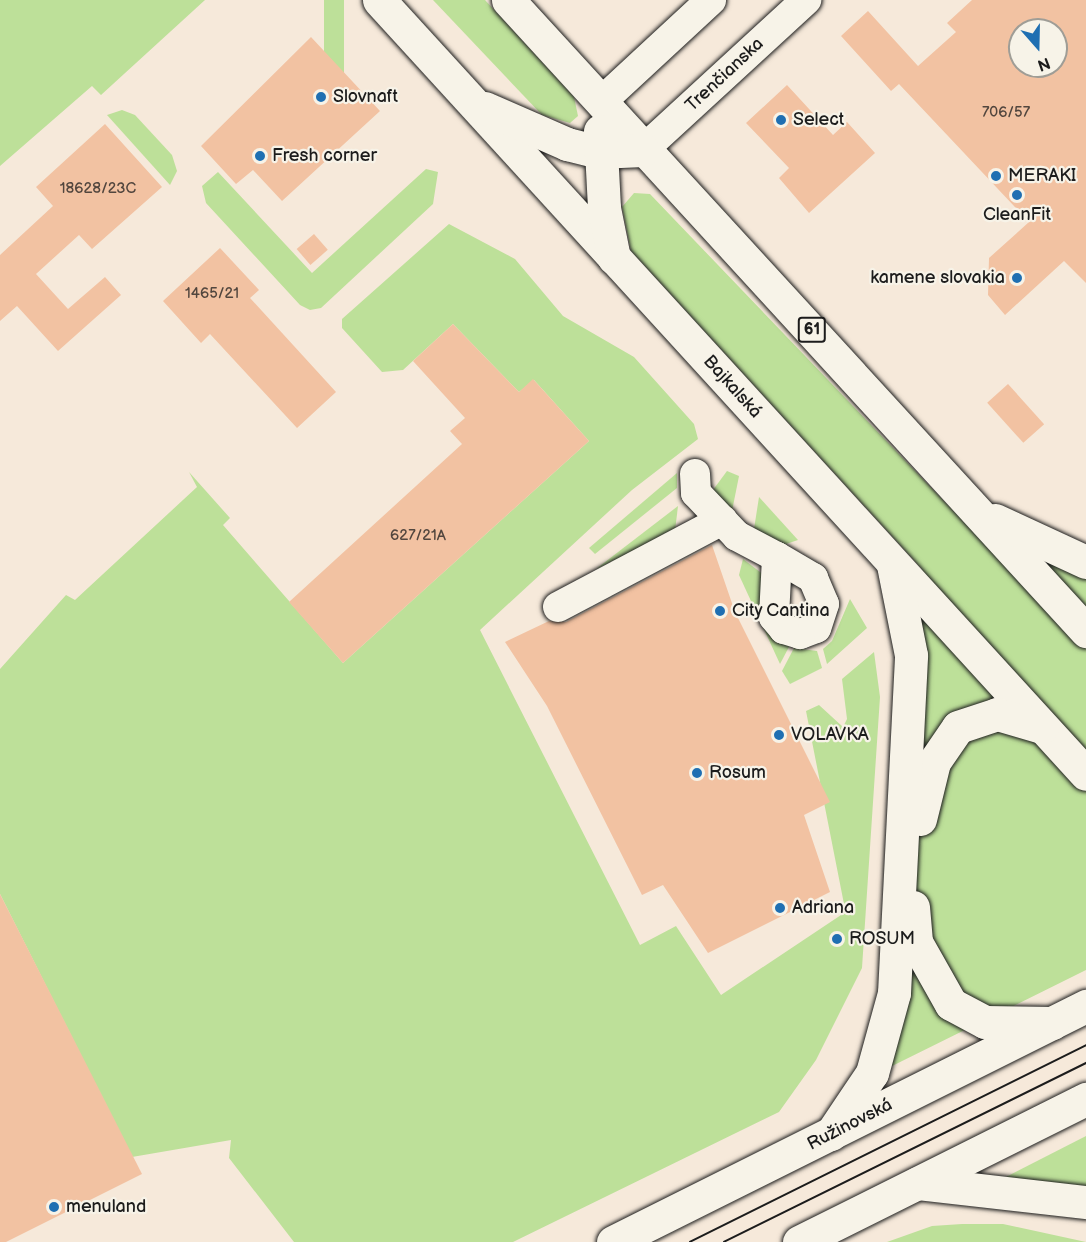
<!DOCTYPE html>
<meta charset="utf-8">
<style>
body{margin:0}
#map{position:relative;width:1086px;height:1242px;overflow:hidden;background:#f6e9da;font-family:"Balsamiq Sans",sans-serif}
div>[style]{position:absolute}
.green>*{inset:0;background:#bde099;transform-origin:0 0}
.building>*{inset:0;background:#f2c2a2;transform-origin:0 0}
.roads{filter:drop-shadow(0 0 2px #1c1c1c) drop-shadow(0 0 2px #1c1c1c)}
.street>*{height:30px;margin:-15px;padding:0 15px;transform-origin:15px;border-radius:15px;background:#f7f3e8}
.secondary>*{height:33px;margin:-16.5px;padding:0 16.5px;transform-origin:16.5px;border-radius:16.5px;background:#f7f3e8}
.primary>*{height:33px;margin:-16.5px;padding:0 16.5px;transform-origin:16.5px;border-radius:16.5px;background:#f7f3e8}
.tram>*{height:1.5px;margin:-0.75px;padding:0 0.75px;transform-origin:0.75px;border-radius:0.75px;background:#1c1c1c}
.dots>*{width:16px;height:16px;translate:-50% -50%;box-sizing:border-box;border:3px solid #f7f3e8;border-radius:50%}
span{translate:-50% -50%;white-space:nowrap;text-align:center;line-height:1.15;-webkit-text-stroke:4.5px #f7f3e8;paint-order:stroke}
.number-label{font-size:15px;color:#52463e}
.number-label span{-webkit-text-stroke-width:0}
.shield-label span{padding:2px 4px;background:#f7f3e8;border:2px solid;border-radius:4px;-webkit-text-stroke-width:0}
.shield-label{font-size:16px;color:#1c1c1c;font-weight:700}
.street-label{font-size:18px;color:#1c1c1c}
.poi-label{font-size:18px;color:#1c1c1c}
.left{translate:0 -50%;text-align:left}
.right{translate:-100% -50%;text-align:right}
.north{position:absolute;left:1008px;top:18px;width:60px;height:60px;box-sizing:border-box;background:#f7f3e8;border:2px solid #9f9d96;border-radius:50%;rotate:160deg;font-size:16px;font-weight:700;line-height:24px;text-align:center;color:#1c1c1c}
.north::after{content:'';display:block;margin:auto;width:21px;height:27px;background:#1f6fb2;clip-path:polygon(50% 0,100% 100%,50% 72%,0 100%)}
</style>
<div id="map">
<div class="green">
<i style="clip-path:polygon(0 0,205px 0,101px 95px,92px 86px,0 166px)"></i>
<i style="left:324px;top:0;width:20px;height:141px"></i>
<i style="clip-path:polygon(433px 0,485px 0,574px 97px,578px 116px,570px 123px,542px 115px)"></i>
<i style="clip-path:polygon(122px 110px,135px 115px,172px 155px,177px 171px,170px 185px,107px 115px)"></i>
<i style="clip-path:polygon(426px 169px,438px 172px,433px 204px,321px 308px,310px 310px,300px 305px,206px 203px,202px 186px,218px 172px,312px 273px)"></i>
<i style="clip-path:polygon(634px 193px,650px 194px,987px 546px,1086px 572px,1086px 970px,886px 1069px,917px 768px,921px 568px,631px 251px,622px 207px)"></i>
<i style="clip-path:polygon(449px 224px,515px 259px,563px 316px,634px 357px,694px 424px,698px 439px,632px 490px,480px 630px,640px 945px,676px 926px,721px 995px,841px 915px,844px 904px,806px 711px,819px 705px,843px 727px,847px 719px,842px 679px,874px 652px,880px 697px,862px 968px,816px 1060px,779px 1112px,513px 1242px,294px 1242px,229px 1158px,231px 1140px,132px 1157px,0 894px,0 669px,66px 595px,75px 600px,197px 487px,189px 472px,230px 518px,223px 525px,343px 663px,589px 441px,534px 380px,519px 392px,453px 324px,403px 370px,382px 372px,342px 328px,342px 319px)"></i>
<i style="clip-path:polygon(727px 471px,739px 476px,731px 516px,710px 494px)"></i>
<i style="clip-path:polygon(677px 473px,677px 488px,595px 554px,589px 548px)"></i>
<i style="clip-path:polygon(759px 497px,798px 540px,783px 545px,754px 529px)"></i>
<i style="clip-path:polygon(678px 506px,675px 531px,596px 569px)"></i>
<i style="clip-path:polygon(743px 559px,764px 575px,790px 645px,780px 664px,739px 575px)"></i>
<i style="clip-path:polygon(850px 599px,867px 628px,827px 664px,823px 649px,832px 641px)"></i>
<i style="clip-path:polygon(794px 648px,817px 651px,822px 668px,790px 684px,782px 671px)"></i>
<i style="clip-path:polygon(1086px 1136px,1086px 1197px,1004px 1178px)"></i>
<i style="clip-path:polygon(962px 1224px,1003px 1224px,1086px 1242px,887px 1242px,932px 1226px)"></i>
</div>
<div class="building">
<i style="clip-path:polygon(evenodd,972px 0,1086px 0,1086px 283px,1064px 261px,1005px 315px,988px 295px,989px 258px,1029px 222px,899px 84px,891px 91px,841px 36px,868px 11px,918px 66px,956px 32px,947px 23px,972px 0,1020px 30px,1056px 30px,1056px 66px,1020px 66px,1020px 30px)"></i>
<i style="clip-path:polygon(311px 37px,380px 111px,282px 201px,253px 170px,236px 184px,201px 146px)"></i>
<i style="clip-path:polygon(787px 85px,833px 135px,847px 122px,875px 153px,809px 213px,779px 178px,789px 168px,746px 123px)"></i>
<i style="clip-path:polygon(105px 124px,162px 187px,92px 249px,79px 235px,36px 274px,68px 309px,105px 277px,121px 295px,58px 351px,17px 306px,0 321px,0 255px,53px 206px,36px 187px)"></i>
<i style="left:314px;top:234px;width:21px;height:23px;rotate:49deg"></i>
<i style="clip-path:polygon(220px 248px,259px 290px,250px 298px,336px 392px,297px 428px,210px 334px,201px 343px,163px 301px)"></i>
<i style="clip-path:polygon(453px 324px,519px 392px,533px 379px,589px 441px,343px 663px,289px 602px,462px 444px,450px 431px,465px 418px,413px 361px)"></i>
<i style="left:1008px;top:384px;width:54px;height:28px;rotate:48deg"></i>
<i style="clip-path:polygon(712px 545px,735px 612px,830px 802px,804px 815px,830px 892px,708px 953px,663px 885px,642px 895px,547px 706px,505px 642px,549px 621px,566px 622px)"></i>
<i style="clip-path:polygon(0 894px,142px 1174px,6px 1242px,0 1242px)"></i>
</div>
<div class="roads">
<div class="street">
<i style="left:601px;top:102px;width:150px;rotate:-42.8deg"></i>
<i style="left:643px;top:150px;width:222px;rotate:-42.6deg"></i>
<i style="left:695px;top:474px;width:19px;rotate:87deg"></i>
<i style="left:696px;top:493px;width:59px;rotate:46.4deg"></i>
<i style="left:737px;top:536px;width:45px;rotate:27.7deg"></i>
<i style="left:777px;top:557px;width:42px;rotate:30.3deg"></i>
<i style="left:813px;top:578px;width:28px;rotate:67deg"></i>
<i style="left:824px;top:604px;width:25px;rotate:108deg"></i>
<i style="left:816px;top:628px;width:17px;rotate:159deg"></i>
<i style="left:800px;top:634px;width:17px;rotate:-163deg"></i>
<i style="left:784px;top:629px;width:16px;rotate:-130deg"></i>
<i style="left:774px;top:617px;width:60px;rotate:-87.1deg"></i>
<i style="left:558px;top:607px;width:186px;rotate:-27.9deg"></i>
</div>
<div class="secondary">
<i style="left:613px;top:1242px;width:529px;rotate:-26.52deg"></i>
<i style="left:799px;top:1242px;width:321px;rotate:-26.5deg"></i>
</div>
<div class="primary">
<i style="left:379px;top:0;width:1048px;rotate:47.59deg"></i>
<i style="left:508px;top:0;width:856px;rotate:47.51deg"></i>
<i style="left:485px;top:108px;width:90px;rotate:23.7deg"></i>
<i style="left:567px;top:144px;width:34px;rotate:14deg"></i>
<i style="left:600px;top:152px;width:43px;rotate:-2.7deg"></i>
<i style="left:600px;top:131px;width:77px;rotate:87deg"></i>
<i style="left:604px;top:208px;width:51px;rotate:78.7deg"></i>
<i style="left:995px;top:520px;width:100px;rotate:24.8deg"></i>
<i style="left:920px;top:819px;width:59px;rotate:-76.2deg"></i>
<i style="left:934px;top:762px;width:42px;rotate:-55.6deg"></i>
<i style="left:958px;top:727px;width:41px;rotate:-18.4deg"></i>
<i style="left:997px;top:714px;width:47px;rotate:16.1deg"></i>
<i style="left:913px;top:907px;width:35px;rotate:85deg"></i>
<i style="left:916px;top:942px;width:71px;rotate:60.6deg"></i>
<i style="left:951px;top:1004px;width:38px;rotate:28deg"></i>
<i style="left:985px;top:1022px;width:67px;rotate:0.9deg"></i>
<i style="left:831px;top:1134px;width:73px;rotate:-56.1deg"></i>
<i style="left:872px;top:1073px;width:83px;rotate:-74.6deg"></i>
<i style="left:894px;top:993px;width:338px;rotate:-87.1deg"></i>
<i style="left:911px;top:655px;width:92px;rotate:-101.3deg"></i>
<i style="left:918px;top:1183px;width:169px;rotate:6.5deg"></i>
</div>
</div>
<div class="tram">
<i style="left:690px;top:1242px;width:442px;rotate:-26.4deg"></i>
<i style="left:724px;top:1242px;width:404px;rotate:-26.3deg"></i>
</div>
<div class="dots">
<i style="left:321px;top:97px;background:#1f6fb2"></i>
<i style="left:781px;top:120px;background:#1f6fb2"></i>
<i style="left:260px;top:156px;background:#1f6fb2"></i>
<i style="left:996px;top:176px;background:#1f6fb2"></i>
<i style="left:1017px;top:195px;background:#1f6fb2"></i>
<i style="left:1017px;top:278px;background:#1f6fb2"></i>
<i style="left:720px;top:611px;background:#1f6fb2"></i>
<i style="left:779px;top:735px;background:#1f6fb2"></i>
<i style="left:697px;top:773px;background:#1f6fb2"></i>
<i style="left:780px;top:908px;background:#1f6fb2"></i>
<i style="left:837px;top:939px;background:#1f6fb2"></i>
<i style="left:54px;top:1207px;background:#1f6fb2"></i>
</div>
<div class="number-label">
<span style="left:1006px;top:113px">706/57</span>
<span style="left:98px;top:189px">18628/23C</span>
<span style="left:212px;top:294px">1465/21</span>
<span style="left:418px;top:536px">627/21A</span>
</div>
<div class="shield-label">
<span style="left:812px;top:330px">61</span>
</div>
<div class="street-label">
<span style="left:725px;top:75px;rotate:-43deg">Trenčianska</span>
<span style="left:732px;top:387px;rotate:48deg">Bajkalská</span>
<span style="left:850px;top:1125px;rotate:-27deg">Ružinovská</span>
</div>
<div class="poi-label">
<span class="left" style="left:333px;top:97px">Slovnaft</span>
<span class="left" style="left:793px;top:120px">Select</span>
<span class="left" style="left:272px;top:156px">Fresh corner</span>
<span class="left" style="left:1008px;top:176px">MERAKI</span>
<span style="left:1017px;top:215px">CleanFit</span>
<span class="right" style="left:1005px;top:278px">kamene slovakia</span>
<span class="left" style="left:732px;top:611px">City Cantina</span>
<span class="left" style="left:791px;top:735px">VOLAVKA</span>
<span class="left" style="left:709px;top:773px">Rosum</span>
<span class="left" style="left:792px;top:908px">Adriana</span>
<span class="left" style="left:849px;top:939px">ROSUM</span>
<span class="left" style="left:66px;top:1207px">menuland</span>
</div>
<div class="north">N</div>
</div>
